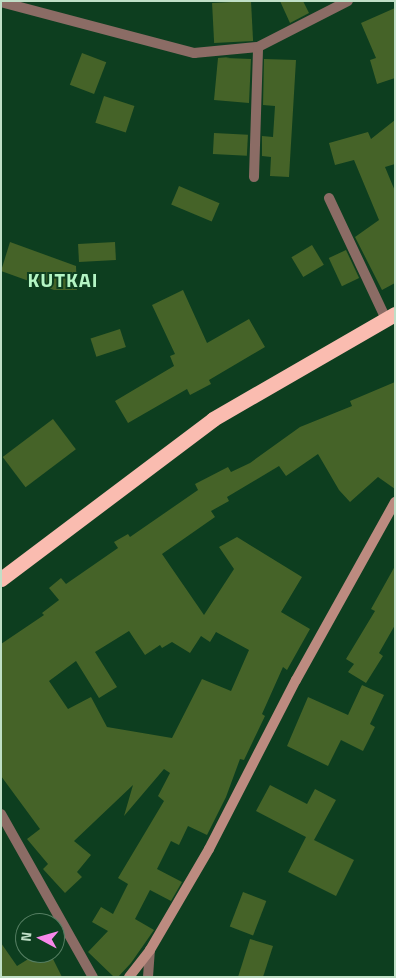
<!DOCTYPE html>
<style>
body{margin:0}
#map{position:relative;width:396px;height:978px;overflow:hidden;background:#0d3e1f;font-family:"Titillium Web",sans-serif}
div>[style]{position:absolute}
.building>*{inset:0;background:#456328;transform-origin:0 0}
.lane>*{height:10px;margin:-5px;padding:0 5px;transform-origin:5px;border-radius:5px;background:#8b6c65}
.street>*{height:10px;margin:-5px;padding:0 5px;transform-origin:5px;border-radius:5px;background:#8b6c65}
.secondary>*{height:10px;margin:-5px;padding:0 5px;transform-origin:5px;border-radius:5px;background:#bc8b80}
.highway>*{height:15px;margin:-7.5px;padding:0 7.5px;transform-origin:7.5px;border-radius:7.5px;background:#fabcb0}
span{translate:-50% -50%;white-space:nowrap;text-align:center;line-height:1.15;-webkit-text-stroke:4px #0d3e1f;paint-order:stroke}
.district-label{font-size:20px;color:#b4f5c4;font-weight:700;letter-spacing:1px}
.frame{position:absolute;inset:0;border:2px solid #c0dfc7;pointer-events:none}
.north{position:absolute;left:15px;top:913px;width:50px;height:50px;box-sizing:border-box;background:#0d3e1f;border:1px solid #557e62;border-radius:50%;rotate:276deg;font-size:14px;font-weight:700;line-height:20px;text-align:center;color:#c0dfc7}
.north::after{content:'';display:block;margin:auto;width:18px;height:22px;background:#f888ea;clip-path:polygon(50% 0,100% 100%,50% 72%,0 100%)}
</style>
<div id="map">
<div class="building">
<i style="left:251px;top:1px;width:40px;height:39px;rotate:87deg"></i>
<i style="clip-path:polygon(280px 1px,303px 1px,309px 13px,290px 23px)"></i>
<i style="clip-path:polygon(395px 8px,395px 78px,377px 84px,370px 60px,376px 58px,361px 23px)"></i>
<i style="left:82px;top:53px;width:26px;height:34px;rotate:21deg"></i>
<i style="clip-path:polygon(230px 57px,226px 58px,251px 59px,249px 103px,214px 100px,218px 58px)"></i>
<i style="clip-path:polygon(264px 59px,296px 60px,289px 177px,270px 176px,271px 157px,262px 156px,262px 136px,273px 137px,275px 106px,263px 105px)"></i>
<i style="left:104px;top:96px;width:32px;height:28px;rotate:18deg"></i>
<i style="clip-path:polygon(395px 120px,395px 164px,385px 167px,395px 191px,395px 283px,382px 290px,355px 237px,379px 220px,354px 160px,335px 165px,329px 143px,368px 132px,371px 139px)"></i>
<i style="left:214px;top:133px;width:34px;height:21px;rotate:3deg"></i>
<i style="left:179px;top:186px;width:44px;height:20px;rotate:23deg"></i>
<i style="clip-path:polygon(10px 242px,76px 266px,77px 290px,54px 290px,1px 271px)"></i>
<i style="left:115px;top:242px;width:18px;height:37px;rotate:87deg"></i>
<i style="left:312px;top:245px;width:23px;height:24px;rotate:59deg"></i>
<i style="left:346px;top:250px;width:31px;height:19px;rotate:65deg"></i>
<i style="clip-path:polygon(183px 290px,207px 343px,249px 319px,265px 347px,209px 380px,211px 384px,190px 395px,187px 389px,128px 423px,115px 401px,174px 366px,170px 356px,175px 354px,152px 305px)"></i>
<i style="left:120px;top:329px;width:19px;height:31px;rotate:72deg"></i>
<i style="clip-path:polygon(evenodd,395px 382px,395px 489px,378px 477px,350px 502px,339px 490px,318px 454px,286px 476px,279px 466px,227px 497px,229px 501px,211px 511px,215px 517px,162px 554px,204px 615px,234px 569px,219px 547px,237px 537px,302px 577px,281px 612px,310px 629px,287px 670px,283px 667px,262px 714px,265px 716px,244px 760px,240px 759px,226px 797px,207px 835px,188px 826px,179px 845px,171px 841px,157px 869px,182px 882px,171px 901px,150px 890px,135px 919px,154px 930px,131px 963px,118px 977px,114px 977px,88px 952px,108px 931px,92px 922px,101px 907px,113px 914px,128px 884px,118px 878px,164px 801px,158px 796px,170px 773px,164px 769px,124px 816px,133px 785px,74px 841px,91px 855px,77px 872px,82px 877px,65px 893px,43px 869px,48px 864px,27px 839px,40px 829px,1px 776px,1px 644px,44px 615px,42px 613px,59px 600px,49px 588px,61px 578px,66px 584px,118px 548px,114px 542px,128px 534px,130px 537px,198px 490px,195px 484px,228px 467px,231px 472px,250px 463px,300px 427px,352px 406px,350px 401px,395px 382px,129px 631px,145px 655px,160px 645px,162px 648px,172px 642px,190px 653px,201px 636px,210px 642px,216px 632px,249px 650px,231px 691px,202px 679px,172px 738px,107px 727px,91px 697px,68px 709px,49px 681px,76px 661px,99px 698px,117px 687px,95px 652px,129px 631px)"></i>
<i style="left:53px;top:419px;width:38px;height:63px;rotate:53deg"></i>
<i style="clip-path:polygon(395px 566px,395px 625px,379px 653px,383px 656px,366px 683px,348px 672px,354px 664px,346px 659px,375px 611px,371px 609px)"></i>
<i style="clip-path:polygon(362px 685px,384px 695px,370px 724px,375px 727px,363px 751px,341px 740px,328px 766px,287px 746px,308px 697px,348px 715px)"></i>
<i style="clip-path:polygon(270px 785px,307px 804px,315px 789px,336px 800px,314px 840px,354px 860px,336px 896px,288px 872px,306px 837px,256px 811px)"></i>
<i style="left:243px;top:892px;width:25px;height:37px;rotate:21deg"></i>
<i style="clip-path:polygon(250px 939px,273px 946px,263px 977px,238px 977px)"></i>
<i style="clip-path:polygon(1px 943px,17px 966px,38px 953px,50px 953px,62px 977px,1px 977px)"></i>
</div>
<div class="lane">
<i style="left:254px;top:177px;width:130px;rotate:-88.2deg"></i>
<i style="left:329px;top:198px;width:134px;rotate:64.8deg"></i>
</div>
<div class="street">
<i style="left:1px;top:2px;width:200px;rotate:14.8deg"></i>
<i style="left:194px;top:53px;width:64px;rotate:-5.4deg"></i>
<i style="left:258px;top:47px;width:101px;rotate:-27.1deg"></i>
<i style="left:1px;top:814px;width:187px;rotate:60.6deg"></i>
<i style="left:148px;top:977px;width:27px;rotate:-86deg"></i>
</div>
<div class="secondary">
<i style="left:129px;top:977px;width:34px;rotate:-52deg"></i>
<i style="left:150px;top:950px;width:117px;rotate:-59.7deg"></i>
<i style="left:209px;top:849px;width:190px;rotate:-62.8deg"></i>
<i style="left:296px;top:680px;width:204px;rotate:-60.9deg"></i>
</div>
<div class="highway">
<i style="left:1px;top:579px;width:266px;rotate:-37deg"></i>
<i style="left:213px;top:419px;width:210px;rotate:-30deg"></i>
</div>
<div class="district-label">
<span style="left:63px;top:279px">KUTKAI</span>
</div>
<div class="frame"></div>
<div class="north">N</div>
</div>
